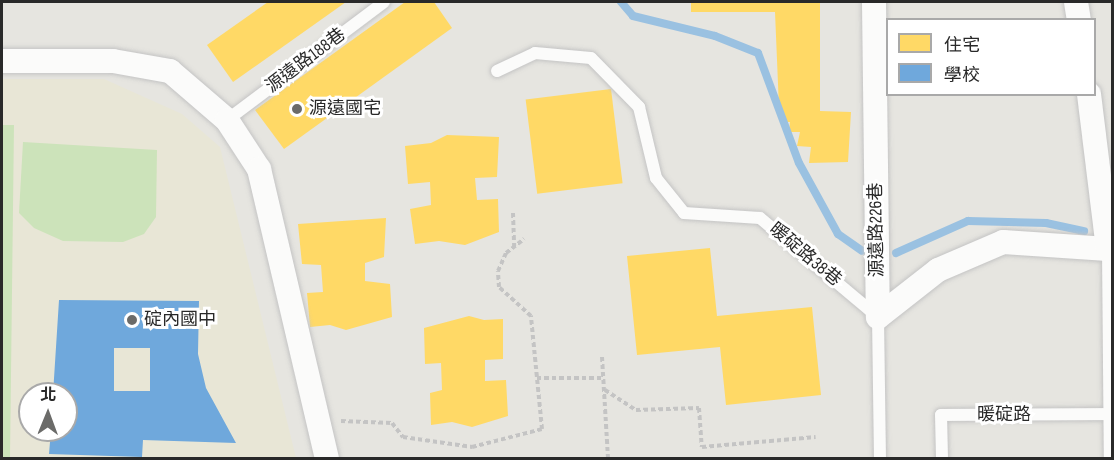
<!DOCTYPE html>
<meta charset="utf-8">
<style>
body{margin:0}
#map{position:relative;width:1114px;height:460px;overflow:hidden;background:#e6e5e0;font-family:"Sofia Sans Condensed","Noto Sans TC",sans-serif}
div>[style]{position:absolute}
.education>*{inset:0;background:#e8e6d6}
.pitch>*{inset:0;background:#cce3ba}
.homes>*{inset:0;background:#ffd966;transform-origin:0 0}
.schools>*{inset:0;background:#6fa8dc}
.stream>*{height:8px;margin:-4px;padding:0 4px;transform-origin:4px;border-radius:4px;background:#9ac1e1}
.path>*{height:4px;margin-top:-2px;transform-origin:0;background:repeating-linear-gradient(90deg,#c4c4c4 0 4.5px,transparent 0 7.5px)}
.roads{filter:drop-shadow(0 0 2px #c4c4c4) drop-shadow(0 0 2px #c4c4c4)}
.lane>*{height:12px;margin:-6px;padding:0 6px;transform-origin:6px;border-radius:6px;background:#fbfbfa}
.street>*{height:24px;margin:-12px;padding:0 12px;transform-origin:12px;border-radius:12px;background:#fbfbfa}
.dots>*{width:16px;height:16px;translate:-50% -50%;box-sizing:border-box;border:3px solid #fff;border-radius:50%}
span{translate:-50% -50%;white-space:nowrap;text-align:center;line-height:1.15;-webkit-text-stroke:6px #fff;paint-order:stroke}
.street-label{font-size:18px;color:#292929}
.poi-label{font-size:18px;color:#292929}
.left{translate:0 -50%;text-align:left}
.frame{position:absolute;inset:0;border:3px solid #292929;pointer-events:none}
.legend{position:absolute;left:886px;top:18px;width:210px;height:78px;box-sizing:border-box;background:#fff;border:2px solid #a9a9a9;margin:0;padding:8px 10px;list-style:none;font-size:18px;color:#292929}
.legend li{display:flex;align-items:center;gap:12px;height:30px}
.legend b{width:30px;border:2px solid #a9a9a9}
.north{position:absolute;left:18px;top:382px;width:60px;height:60px;box-sizing:border-box;background:#fff;border:2px solid #a9a9a9;border-radius:50%;rotate:1deg;font-size:16px;font-weight:700;line-height:24px;text-align:center;color:#292929}
.north::after{content:'';display:block;margin:auto;width:21px;height:27px;background:#6b6b69;clip-path:polygon(50% 0,100% 100%,50% 72%,0 100%)}
</style>
<div id="map">
<div class="education">
<i style="clip-path:polygon(evenodd,2px 79px,104px 79px,182px 114px,220px 147px,296px 458px,2px 458px,2px 79px,30px 394px,66px 394px,66px 430px,30px 430px,30px 394px)"></i>
</div>
<div class="pitch">
<i style="clip-path:polygon(2px 125px,14px 125px,10px 458px,2px 458px)"></i>
<i style="clip-path:polygon(23px 142px,157px 150px,156px 217px,144px 234px,123px 242px,63px 241px,34px 228px,19px 213px)"></i>
</div>
<div class="homes">
<i style="clip-path:polygon(268px 2px,346px 2px,233px 82px,207px 45px)"></i>
<i style="clip-path:polygon(405px 2px,434px 2px,452px 28px,284px 149px,255px 110px)"></i>
<i style="clip-path:polygon(691px 2px,820px 2px,820px 111px,851px 112px,848px 162px,809px 163px,811px 147px,797px 146px,800px 132px,789px 132px,790px 122px,786px 122px,779px 108px,775px 12px,691px 12px)"></i>
<i style="left:611px;top:89px;width:95px;height:86px;rotate:83deg"></i>
<i style="clip-path:polygon(447px 135px,499px 137px,497px 177px,475px 178px,477px 200px,498px 199px,499px 232px,465px 245px,439px 241px,415px 244px,410px 209px,431px 205px,430px 182px,408px 184px,405px 146px,431px 143px)"></i>
<i style="clip-path:polygon(386px 218px,384px 257px,365px 263px,365px 281px,390px 284px,392px 317px,346px 330px,330px 325px,310px 327px,307px 293px,323px 292px,321px 265px,302px 264px,298px 224px)"></i>
<i style="clip-path:polygon(710px 248px,717px 316px,812px 307px,821px 395px,726px 405px,720px 347px,637px 355px,627px 256px)"></i>
<i style="clip-path:polygon(469px 316px,484px 320px,503px 319px,503px 359px,485px 360px,485px 381px,506px 380px,508px 416px,472px 427px,452px 422px,431px 425px,430px 393px,442px 390px,441px 363px,425px 364px,424px 328px)"></i>
</div>
<div class="schools">
<i style="clip-path:polygon(evenodd,59px 300px,199px 301px,198px 354px,206px 388px,236px 443px,143px 440px,142px 457px,49px 454px,51px 430px,66px 430px,66px 394px,53px 394px,59px 300px,114px 348px,150px 348px,150px 391px,114px 391px,114px 348px)"></i>
</div>
<div class="stream">
<i style="left:621px;top:2px;width:18px;rotate:49deg"></i>
<i style="left:633px;top:16px;width:84px;rotate:13.7deg"></i>
<i style="left:715px;top:36px;width:46px;rotate:21.6deg"></i>
<i style="left:758px;top:53px;width:117px;rotate:69.6deg"></i>
<i style="left:799px;top:163px;width:81px;rotate:61.2deg"></i>
<i style="left:838px;top:234px;width:29px;rotate:35deg"></i>
<i style="left:896px;top:253px;width:79px;rotate:-24deg"></i>
<i style="left:968px;top:221px;width:78px;rotate:1.5deg"></i>
<i style="left:1046px;top:223px;width:39px;rotate:12deg"></i>
</div>
<div class="path">
<i style="left:513px;top:213px;width:33px;rotate:88deg"></i>
<i style="left:602px;top:357px;width:101px;rotate:86.6deg"></i>
<i style="left:537px;top:378px;width:67px"></i>
<i style="left:605px;top:390px;width:37px;rotate:33deg"></i>
<i style="left:636px;top:410px;width:63px;rotate:-1.8deg"></i>
<i style="left:699px;top:408px;width:39px;rotate:86deg"></i>
<i style="left:702px;top:447px;width:114px;rotate:-5deg"></i>
<i style="left:341px;top:421px;width:51px;rotate:2.2deg"></i>
<i style="left:392px;top:423px;width:18px;rotate:52deg"></i>
<i style="left:403px;top:437px;width:70px;rotate:8.2deg"></i>
<i style="left:472px;top:447px;width:72px;rotate:-14.4deg"></i>
<i style="left:542px;top:429px;width:114px;rotate:-95.6deg"></i>
<i style="left:531px;top:316px;width:43px;rotate:-137.8deg"></i>
<i style="left:499px;top:287px;width:16px;rotate:-94deg"></i>
<i style="left:498px;top:271px;width:20px;rotate:-66deg"></i>
<i style="left:506px;top:253px;width:23px;rotate:-38deg"></i>
</div>
<div class="roads">
<div class="lane">
<i style="left:497px;top:71px;width:42px;rotate:-25.3deg"></i>
<i style="left:535px;top:53px;width:56px;rotate:5.1deg"></i>
<i style="left:591px;top:58px;width:69px;rotate:45.6deg"></i>
<i style="left:639px;top:107px;width:73px;rotate:76.5deg"></i>
<i style="left:656px;top:178px;width:45px;rotate:51.3deg"></i>
<i style="left:684px;top:213px;width:76px;rotate:3.8deg"></i>
<i style="left:760px;top:218px;width:154px;rotate:40deg"></i>
<i style="left:878px;top:317px;width:141px;rotate:89.2deg"></i>
<i style="left:227px;top:120px;width:196px;rotate:-36.9deg"></i>
<i style="left:1108px;top:249px;width:209px;rotate:89.5deg"></i>
<i style="left:942px;top:458px;width:43px;rotate:-91.3deg"></i>
<i style="left:941px;top:415px;width:171px;rotate:-0.3deg"></i>
</div>
<div class="street">
<i style="left:874px;top:2px;width:315px;rotate:89.3deg"></i>
<i style="left:1076px;top:2px;width:18px;rotate:81deg"></i>
<i style="left:2px;top:61px;width:111px"></i>
<i style="left:113px;top:61px;width:58px;rotate:10deg"></i>
<i style="left:170px;top:71px;width:75px;rotate:40.7deg"></i>
<i style="left:227px;top:120px;width:59px;rotate:56.9deg"></i>
<i style="left:259px;top:169px;width:297px;rotate:76.8deg"></i>
<i style="left:878px;top:317px;width:76px;rotate:-38.1deg"></i>
<i style="left:938px;top:270px;width:71px;rotate:-23.3deg"></i>
<i style="left:1003px;top:242px;width:105px;rotate:3.8deg"></i>
<i style="left:1108px;top:249px;width:156px;rotate:-97deg"></i>
</div>
</div>
<div class="dots">
<i style="left:297px;top:109px;background:#6b6b69"></i>
<i style="left:132px;top:320px;background:#6b6b69"></i>
</div>
<div class="street-label">
<span style="left:306px;top:61px;rotate:-37deg">源遠路188巷</span>
<span style="left:877px;top:230px;rotate:-91deg">源遠路226巷</span>
<span style="left:805px;top:255px;rotate:40deg">暖碇路38巷</span>
<span style="left:1004px;top:415px">暖碇路</span>
</div>
<div class="poi-label">
<span class="left" style="left:309px;top:109px">源遠國宅</span>
<span class="left" style="left:144px;top:320px">碇內國中</span>
</div>
<div class="frame"></div>
<ul class="legend">
<li><b style="height:16px;background:#ffd966"></b>住宅</li>
<li><b style="height:16px;background:#6fa8dc"></b>學校</li>
</ul>
<div class="north">北</div>
</div>
